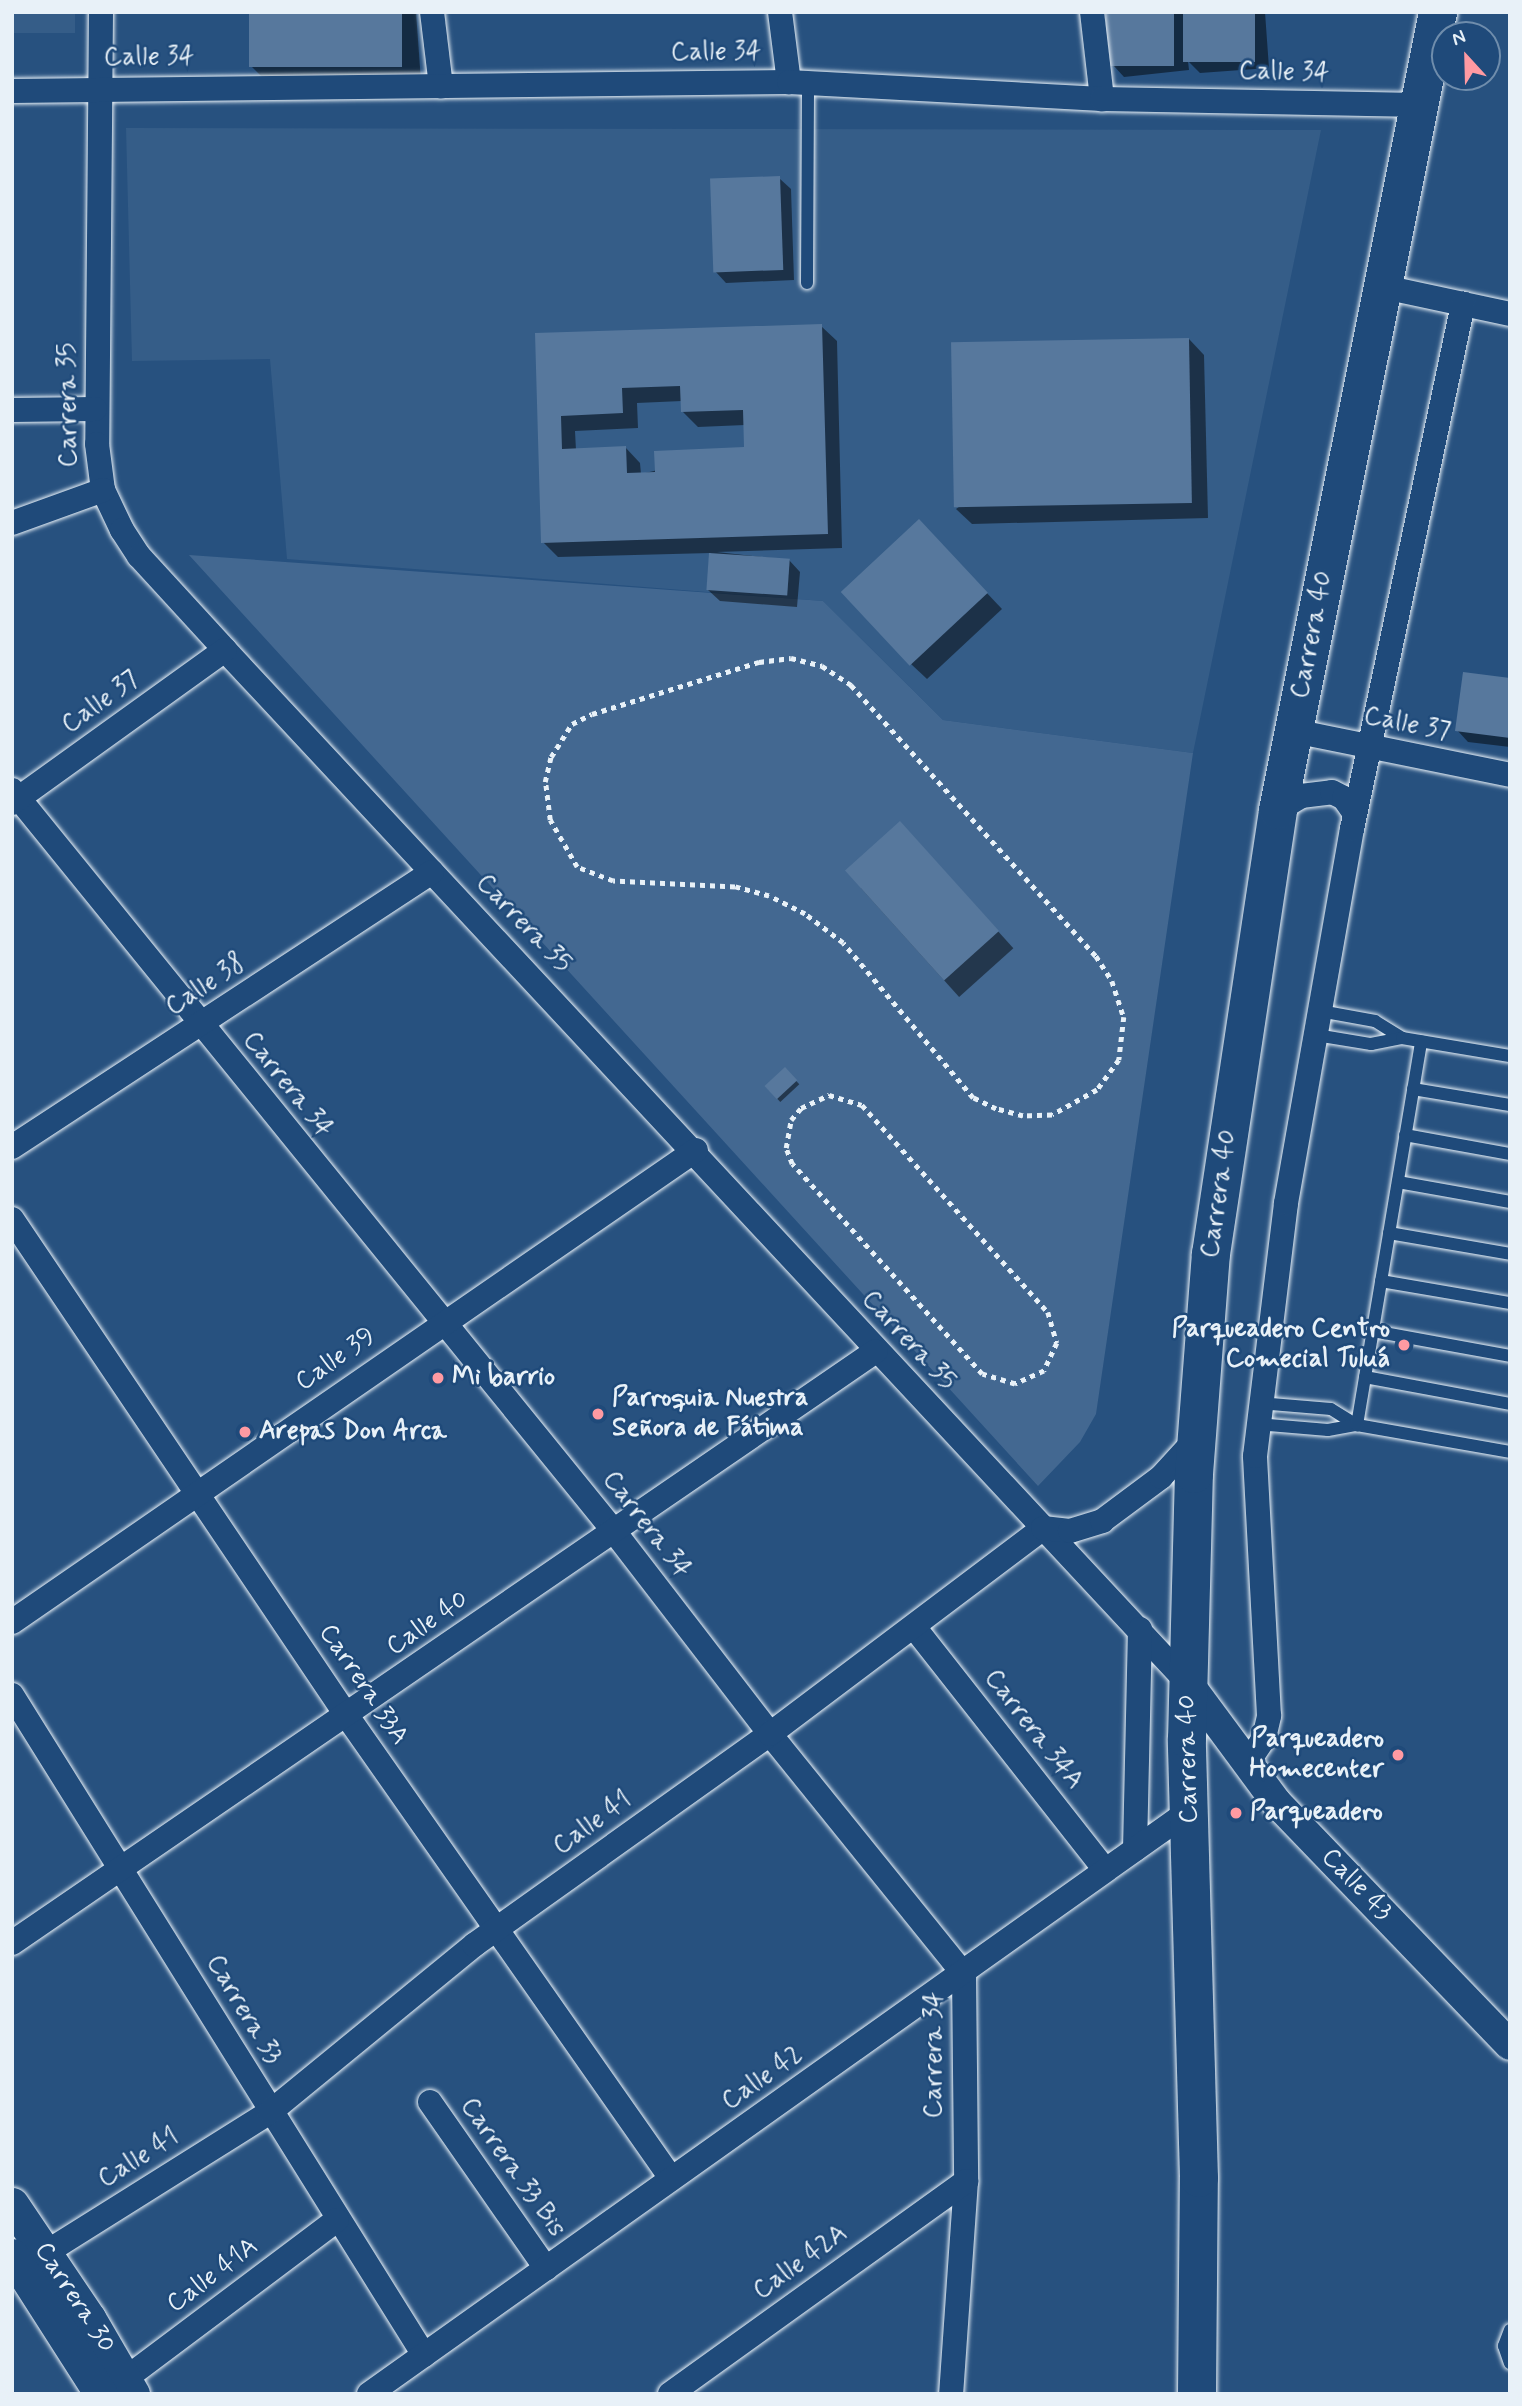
<!DOCTYPE html>
<meta charset="utf-8">
<style>
body{margin:0}
#map{position:relative;width:1522px;height:2406px;overflow:hidden;background:#27517f;font-family:Mynerve,sans-serif}
div>[style]{position:absolute}
.built>*{inset:0;background:#355d88;transform-origin:0 0}
.green>*{inset:0;background:#436891}
.shadow>*{inset:0;background:#0007;transform-origin:0 0}
.building>*{inset:0;background:#57789d;transform-origin:0 0}
.path>*{height:4.5px;margin-top:-2.25px;transform-origin:0;background:repeating-linear-gradient(90deg,#e8f1f8 0 5px,transparent 0 10px)}
.roads{filter:drop-shadow(0 0 2px #e8f1f8) drop-shadow(0 0 2px #e8f1f8)}
.service>*{height:12px;margin:-6px;padding:0 6px;transform-origin:6px;border-radius:6px;background:#1f4a7a}
.minor>*{height:24px;margin:-12px;padding:0 12px;transform-origin:12px;border-radius:12px;background:#1f4a7a}
.tertiary>*{height:30px;margin:-15px;padding:0 15px;transform-origin:15px;border-radius:15px;background:#1f4a7a}
.secondary>*{height:33px;margin:-16.5px;padding:0 16.5px;transform-origin:16.5px;border-radius:16.5px;background:#1f4a7a}
.primary>*{height:38px;margin:-19px;padding:0 19px;transform-origin:19px;border-radius:19px;background:#1f4a7a}
.dots>*{width:19px;height:19px;translate:-50% -50%;box-sizing:border-box;border:4px solid #1f4a7a;border-radius:50%}
span{translate:-50% -50%;white-space:nowrap;text-align:center;line-height:1.15;-webkit-text-stroke:5px #1f4a7a;paint-order:stroke}
.street-label{font-size:26px;color:#e8f1f8}
.poi-label{font-size:26px;color:#e8f1f8;font-weight:700}
.right{translate:-100% -50%;text-align:right}
.left{translate:0 -50%;text-align:left}
.frame{position:absolute;inset:0;border:14px solid #e8f1f8;pointer-events:none}
.north{position:absolute;left:1431px;top:21px;width:70px;height:70px;box-sizing:border-box;background:#1f4a7a;border:2px solid #6f8dac;border-radius:50%;rotate:338deg;font-size:19px;font-weight:700;line-height:28px;text-align:center;color:#e8f1f8}
.north::after{content:'';display:block;margin:auto;width:24px;height:32px;background:#ff9aa2;clip-path:polygon(50% 0,100% 100%,50% 72%,0 100%)}
</style>
<div id="map">
<div class="built">
<i style="left:12px;top:12px;width:63px;height:21px"></i>
<i style="clip-path:polygon(126px 128px,1321px 130px,1193px 753px,943px 720px,823px 601px,287px 559px,270px 359px,132px 361px)"></i>
</div>
<div class="green">
<i style="clip-path:polygon(189px 555px,823px 601px,943px 720px,1193px 753px,1096px 1414px,1080px 1442px,1038px 1486px)"></i>
</div>
<div class="shadow">
<i style="clip-path:polygon(250px 12px,416px 12px,421px 81px,267px 82px,252px 67px)"></i>
<i style="clip-path:polygon(1108px 12px,1265px 12px,1269px 68px,1200px 73px,1188px 61px,1189px 70px,1124px 77px,1113px 65px)"></i>
<i style="clip-path:polygon(779px 178px,791px 189px,794px 280px,726px 283px,715px 271px)"></i>
<i style="clip-path:polygon(evenodd,821px 326px,837px 341px,842px 548px,717px 552px,789px 560px,800px 572px,797px 607px,720px 601px,708px 590px,711px 553px,558px 557px,543px 542px,537px 334px,821px 326px,682px 401px,683px 412px,698px 427px,745px 425px,746px 449px,641px 474px,640px 463px,625px 447px,576px 450px,575px 431px,638px 428px,637px 403px,682px 401px)"></i>
<i style="clip-path:polygon(1189px 339px,1204px 355px,1208px 518px,972px 524px,956px 509px)"></i>
<i style="clip-path:polygon(934px 537px,1002px 609px,927px 679px,911px 664px)"></i>
<i style="clip-path:polygon(1510px 680px,1510px 747px,1468px 742px,1457px 730px)"></i>
<i style="left:915px;top:839px;width:147px;height:73px;rotate:48deg"></i>
<i style="left:785px;top:1069px;width:21px;height:26px;rotate:47deg"></i>
</div>
<div class="building">
<i style="left:249px;top:12px;width:153px;height:55px"></i>
<i style="left:1106px;top:12px;width:68px;height:54px"></i>
<i style="left:1183px;top:12px;width:72px;height:50px"></i>
<i style="left:780px;top:176px;width:94px;height:70px;rotate:88deg"></i>
<i style="clip-path:polygon(evenodd,822px 324px,828px 534px,541px 543px,535px 333px,822px 324px,680px 386px,681px 412px,743px 410px,744px 447px,654px 451px,655px 472px,627px 473px,626px 446px,562px 449px,561px 416px,623px 413px,622px 388px,680px 386px)"></i>
<i style="left:1189px;top:338px;width:165px;height:238px;rotate:89deg"></i>
<i style="left:919px;top:519px;width:101px;height:107px;rotate:47deg"></i>
<i style="left:709px;top:553px;width:81px;height:37px;rotate:4deg"></i>
<i style="clip-path:polygon(1463px 672px,1510px 678px,1510px 738px,1455px 731px)"></i>
<i style="left:900px;top:821px;width:148px;height:74px;rotate:48deg"></i>
<i style="left:785px;top:1067px;width:18px;height:28px;rotate:47deg"></i>
</div>
<div class="path">
<i style="left:791px;top:658px;width:32px;rotate:14deg"></i>
<i style="left:822px;top:666px;width:35px;rotate:33deg"></i>
<i style="left:851px;top:685px;width:365px;rotate:47.9deg"></i>
<i style="left:1096px;top:956px;width:30px;rotate:57deg"></i>
<i style="left:1112px;top:981px;width:38px;rotate:72deg"></i>
<i style="left:1124px;top:1017px;width:43px;rotate:96.6deg"></i>
<i style="left:1119px;top:1060px;width:37px;rotate:126deg"></i>
<i style="left:1097px;top:1090px;width:51px;rotate:150.9deg"></i>
<i style="left:1052px;top:1115px;width:29px;rotate:178deg"></i>
<i style="left:1023px;top:1116px;width:28px;rotate:-165deg"></i>
<i style="left:996px;top:1109px;width:25px;rotate:-154deg"></i>
<i style="left:973px;top:1098px;width:202px;rotate:-130deg"></i>
<i style="left:843px;top:943px;width:48px;rotate:-142.7deg"></i>
<i style="left:805px;top:914px;width:40px;rotate:-153.4deg"></i>
<i style="left:769px;top:896px;width:35px;rotate:-165deg"></i>
<i style="left:735px;top:887px;width:122px;rotate:-177.2deg"></i>
<i style="left:613px;top:881px;width:39px;rotate:-159deg"></i>
<i style="left:577px;top:867px;width:54px;rotate:-119.9deg"></i>
<i style="left:550px;top:820px;width:38px;rotate:-97deg"></i>
<i style="left:545px;top:782px;width:26px;rotate:-77deg"></i>
<i style="left:551px;top:757px;width:39px;rotate:-58deg"></i>
<i style="left:572px;top:724px;width:22px;rotate:-27deg"></i>
<i style="left:592px;top:714px;width:175px;rotate:-17.3deg"></i>
<i style="left:759px;top:662px;width:32px;rotate:-7deg"></i>
<i style="left:829px;top:1095px;width:34px;rotate:17deg"></i>
<i style="left:862px;top:1105px;width:278px;rotate:48.1deg"></i>
<i style="left:1048px;top:1312px;width:32px;rotate:74deg"></i>
<i style="left:1057px;top:1343px;width:31px;rotate:115deg"></i>
<i style="left:1044px;top:1371px;width:32px;rotate:156deg"></i>
<i style="left:1015px;top:1384px;width:34px;rotate:-163deg"></i>
<i style="left:982px;top:1374px;width:283px;rotate:-132.1deg"></i>
<i style="left:792px;top:1164px;width:17px;rotate:-111deg"></i>
<i style="left:786px;top:1148px;width:28px;rotate:-80deg"></i>
<i style="left:791px;top:1120px;width:16px;rotate:-50deg"></i>
<i style="left:801px;top:1108px;width:31px;rotate:-25deg"></i>
</div>
<div class="roads">
<div class="service">
<i style="left:807px;top:283px;width:200px;rotate:-89.7deg"></i>
<i style="left:1320px;top:1011px;width:56px;rotate:10.3deg"></i>
<i style="left:1375px;top:1021px;width:32px;rotate:32deg"></i>
<i style="left:1316px;top:1035px;width:56px;rotate:9.3deg"></i>
<i style="left:1371px;top:1044px;width:32px;rotate:-11deg"></i>
<i style="left:1402px;top:1038px;width:109px;rotate:9.5deg"></i>
<i style="left:1413px;top:1089px;width:98px;rotate:9.4deg"></i>
<i style="left:1405px;top:1135px;width:107px;rotate:10.3deg"></i>
<i style="left:1398px;top:1182px;width:114px;rotate:10.1deg"></i>
<i style="left:1389px;top:1233px;width:123px;rotate:9.8deg"></i>
<i style="left:1381px;top:1281px;width:131px;rotate:9.7deg"></i>
<i style="left:1373px;top:1331px;width:139px;rotate:10.3deg"></i>
<i style="left:1365px;top:1377px;width:147px;rotate:10.5deg"></i>
<i style="left:1259px;top:1403px;width:72px;rotate:4.8deg"></i>
<i style="left:1331px;top:1409px;width:31px;rotate:32deg"></i>
<i style="left:1257px;top:1424px;width:71px;rotate:4.8deg"></i>
<i style="left:1328px;top:1430px;width:29px;rotate:-10deg"></i>
<i style="left:1357px;top:1425px;width:155px;rotate:10deg"></i>
<i style="left:1357px;top:1425px;width:389px;rotate:-80.5deg"></i>
<i style="left:1510px;top:2330px;width:17px;rotate:111deg"></i>
<i style="left:1504px;top:2346px;width:18px;rotate:71deg"></i>
</div>
<div class="minor">
<i style="left:101px;top:12px;width:432px;rotate:90.5deg"></i>
<i style="left:97px;top:444px;width:46px;rotate:82.6deg"></i>
<i style="left:103px;top:490px;width:44px;rotate:64.6deg"></i>
<i style="left:122px;top:530px;width:31px;rotate:57deg"></i>
<i style="left:139px;top:556px;width:127px;rotate:47.5deg"></i>
<i style="left:225px;top:650px;width:1412px;rotate:47.01deg"></i>
<i style="left:432px;top:12px;width:75px;rotate:83.1deg"></i>
<i style="left:780px;top:12px;width:71px;rotate:82.7deg"></i>
<i style="left:1092px;top:12px;width:88px;rotate:83.4deg"></i>
<i style="left:12px;top:91px;width:777px;rotate:-0.66deg"></i>
<i style="left:789px;top:82px;width:313px;rotate:3.1deg"></i>
<i style="left:1102px;top:99px;width:319px;rotate:1.1deg"></i>
<i style="left:1384px;top:287px;width:129px;rotate:12.1deg"></i>
<i style="left:12px;top:410px;width:83px;rotate:-0.7deg"></i>
<i style="left:12px;top:523px;width:97px;rotate:-19.9deg"></i>
<i style="left:1294px;top:731px;width:220px;rotate:11.5deg"></i>
<i style="left:12px;top:790px;width:953px;rotate:50.92deg"></i>
<i style="left:613px;top:1530px;width:257px;rotate:52.4deg"></i>
<i style="left:770px;top:1734px;width:309px;rotate:51.1deg"></i>
<i style="left:964px;top:1974px;width:207px;rotate:89.4deg"></i>
<i style="left:966px;top:2181px;width:214px;rotate:94deg"></i>
<i style="left:12px;top:803px;width:262px;rotate:-35.7deg"></i>
<i style="left:1278px;top:810px;width:27px;rotate:-31deg"></i>
<i style="left:1301px;top:796px;width:31px;rotate:-7deg"></i>
<i style="left:1332px;top:792px;width:13px;rotate:27deg"></i>
<i style="left:1344px;top:798px;width:19px;rotate:55deg"></i>
<i style="left:12px;top:1147px;width:502px;rotate:-33.22deg"></i>
<i style="left:12px;top:1219px;width:599px;rotate:56.02deg"></i>
<i style="left:347px;top:1716px;width:564px;rotate:54.96deg"></i>
<i style="left:12px;top:1622px;width:831px;rotate:-34.61deg"></i>
<i style="left:914px;top:1627px;width:309px;rotate:51.8deg"></i>
<i style="left:12px;top:1695px;width:778px;rotate:58.03deg"></i>
<i style="left:1246px;top:1765px;width:32px;rotate:-56deg"></i>
<i style="left:1264px;top:1738px;width:23px;rotate:-77deg"></i>
<i style="left:1269px;top:1716px;width:260px;rotate:-93.1deg"></i>
<i style="left:1255px;top:1456px;width:255px;rotate:-83deg"></i>
<i style="left:1286px;top:1203px;width:380px;rotate:-80deg"></i>
<i style="left:1352px;top:829px;width:537px;rotate:-78.06deg"></i>
<i style="left:1135px;top:1849px;width:220px;rotate:-88.7deg"></i>
<i style="left:12px;top:1943px;width:1047px;rotate:-34.42deg"></i>
<i style="left:430px;top:2102px;width:203px;rotate:55.1deg"></i>
<i style="left:31px;top:2262px;width:282px;rotate:-32.1deg"></i>
<i style="left:270px;top:2112px;width:264px;rotate:-39.3deg"></i>
<i style="left:474px;top:1945px;width:364px;rotate:-35.5deg"></i>
<i style="left:770px;top:1734px;width:342px;rotate:-37deg"></i>
<i style="left:1043px;top:1528px;width:27px;rotate:6deg"></i>
<i style="left:1070px;top:1531px;width:34px;rotate:-17deg"></i>
<i style="left:1102px;top:1521px;width:74px;rotate:-36.7deg"></i>
<i style="left:1161px;top:1477px;width:52px;rotate:-47.4deg"></i>
<i style="left:125px;top:2379px;width:265px;rotate:-36.9deg"></i>
<i style="left:369px;top:2394px;width:1006px;rotate:-35.41deg"></i>
<i style="left:670px;top:2394px;width:365px;rotate:-35.7deg"></i>
</div>
<div class="tertiary">
<i style="left:1188px;top:1683px;width:148px;rotate:53.5deg"></i>
<i style="left:1276px;top:1802px;width:337px;rotate:46.1deg"></i>
</div>
<div class="secondary">
<i style="left:12px;top:2204px;width:138px;rotate:56deg"></i>
<i style="left:89px;top:2318px;width:88px;rotate:59.9deg"></i>
<i style="left:12px;top:2255px;width:165px;rotate:57.4deg"></i>
</div>
<div class="primary">
<i style="left:1197px;top:2394px;width:216px;rotate:-89.5deg"></i>
<i style="left:1199px;top:2178px;width:439px;rotate:-91.6deg"></i>
<i style="left:1187px;top:1739px;width:265px;rotate:-88.5deg"></i>
<i style="left:1194px;top:1474px;width:221px;rotate:-85.6deg"></i>
<i style="left:1211px;top:1254px;width:449px;rotate:-81.4deg"></i>
<i style="left:1278px;top:810px;width:814px;rotate:-78.66deg"></i>
</div>
</div>
<div class="dots">
<i style="left:1404px;top:1345px;background:#ff9aa2"></i>
<i style="left:438px;top:1378px;background:#ff9aa2"></i>
<i style="left:598px;top:1414px;background:#ff9aa2"></i>
<i style="left:245px;top:1432px;background:#ff9aa2"></i>
<i style="left:1398px;top:1755px;background:#ff9aa2"></i>
<i style="left:1236px;top:1813px;background:#ff9aa2"></i>
</div>
<div class="street-label">
<span style="left:716px;top:53px;rotate:-1deg">Calle 34</span>
<span style="left:149px;top:58px;rotate:-1deg">Calle 34</span>
<span style="left:1284px;top:73px;rotate:1deg">Calle 34</span>
<span style="left:69px;top:405px;rotate:-91deg">Carrera 35</span>
<span style="left:1313px;top:635px;rotate:-79deg">Carrera 40</span>
<span style="left:101px;top:703px;rotate:-36deg">Calle 37</span>
<span style="left:1407px;top:725px;rotate:11deg">Calle 37</span>
<span style="left:523px;top:924px;rotate:46deg">Carrera 35</span>
<span style="left:206px;top:986px;rotate:-34deg">Calle 38</span>
<span style="left:287px;top:1085px;rotate:51deg">Carrera 34</span>
<span style="left:1220px;top:1194px;rotate:-82deg">Carrera 40</span>
<span style="left:908px;top:1341px;rotate:47deg">Carrera 35</span>
<span style="left:336px;top:1360px;rotate:-35deg">Calle 39</span>
<span style="left:646px;top:1525px;rotate:52deg">Carrera 34</span>
<span style="left:428px;top:1624px;rotate:-35deg">Calle 40</span>
<span style="left:363px;top:1685px;rotate:56deg">Carrera 33A</span>
<span style="left:1033px;top:1730px;rotate:52deg">Carrera 34A</span>
<span style="left:1189px;top:1759px;rotate:-91deg">Carrera 40</span>
<span style="left:593px;top:1824px;rotate:-36deg">Calle 41</span>
<span style="left:1356px;top:1885px;rotate:46deg">Calle 43</span>
<span style="left:243px;top:2010px;rotate:59deg">Carrera 33</span>
<span style="left:935px;top:2055px;rotate:-90deg">Carrera 34</span>
<span style="left:763px;top:2079px;rotate:-35deg">Calle 42</span>
<span style="left:139px;top:2159px;rotate:-32deg">Calle 41</span>
<span style="left:512px;top:2168px;rotate:55deg">Carrera 33 Bis</span>
<span style="left:801px;top:2263px;rotate:-36deg">Calle 42A</span>
<span style="left:213px;top:2276px;rotate:-37deg">Calle 41A</span>
<span style="left:74px;top:2298px;rotate:57deg">Carrera 30</span>
</div>
<div class="poi-label">
<span class="right" style="left:1390px;top:1345px">Parqueadero Centro<br>Comecial Tuluá</span>
<span class="left" style="left:452px;top:1378px">Mi barrio</span>
<span class="left" style="left:612px;top:1414px">Parroquia Nuestra<br>Señora de Fátima</span>
<span class="left" style="left:259px;top:1432px">Arepas Don Arca</span>
<span class="right" style="left:1384px;top:1755px">Parqueadero<br>Homecenter</span>
<span class="left" style="left:1250px;top:1813px">Parqueadero</span>
</div>
<div class="frame"></div>
<div class="north">N</div>
</div>
